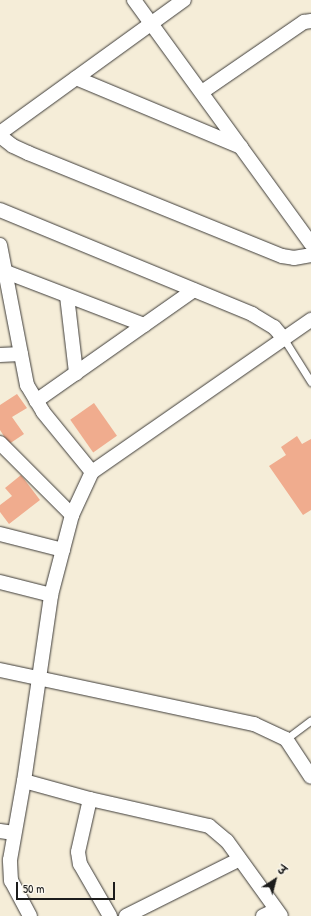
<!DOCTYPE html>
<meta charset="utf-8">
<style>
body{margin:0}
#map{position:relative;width:311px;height:916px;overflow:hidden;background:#f5edd8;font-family:"Patrick Hand","Playpen Sans Deva",sans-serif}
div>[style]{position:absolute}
.building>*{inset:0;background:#f0ac8e;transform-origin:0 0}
.roads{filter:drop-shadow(0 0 1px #3d3b38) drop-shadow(0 0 1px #3d3b38)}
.service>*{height:7px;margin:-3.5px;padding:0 3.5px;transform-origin:3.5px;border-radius:3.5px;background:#fff}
.minor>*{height:14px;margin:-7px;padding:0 7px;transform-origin:7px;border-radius:7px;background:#fff}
span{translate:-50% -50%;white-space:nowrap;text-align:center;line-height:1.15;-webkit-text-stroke:3.5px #fbf7ec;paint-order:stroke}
.north{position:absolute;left:255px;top:860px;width:40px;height:40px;-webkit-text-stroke:3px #fbf7ec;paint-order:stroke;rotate:36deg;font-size:11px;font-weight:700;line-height:16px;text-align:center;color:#1c1c1c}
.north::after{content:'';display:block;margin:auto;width:14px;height:18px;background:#1c1c1c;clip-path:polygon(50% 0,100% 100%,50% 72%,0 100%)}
.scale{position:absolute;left:16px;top:882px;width:99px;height:18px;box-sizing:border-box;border:2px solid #1c1c1c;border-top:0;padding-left:5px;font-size:12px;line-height:14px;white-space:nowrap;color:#1c1c1c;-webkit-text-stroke:3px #fbf7ec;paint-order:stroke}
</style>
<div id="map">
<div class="building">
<i style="clip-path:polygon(17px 394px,27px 408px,12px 417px,24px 434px,9px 444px,0 430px,0 405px)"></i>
<i style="left:94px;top:403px;width:40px;height:29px;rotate:55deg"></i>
<i style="clip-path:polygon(297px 436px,302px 444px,311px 439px,311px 510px,303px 515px,269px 466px,286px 455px,281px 447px)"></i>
<i style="clip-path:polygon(21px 475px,40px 500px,9px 524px,0 512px,0 505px,12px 496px,5px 488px)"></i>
</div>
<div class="roads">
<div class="service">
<i style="left:284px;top:339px;width:51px;rotate:57.9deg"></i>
<i style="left:286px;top:739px;width:31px;rotate:-37deg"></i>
</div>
<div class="minor">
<i style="left:134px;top:0;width:301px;rotate:54deg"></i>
<i style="left:76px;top:78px;width:179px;rotate:22.7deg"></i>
<i style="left:202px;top:92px;width:124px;rotate:-34.5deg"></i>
<i style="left:304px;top:22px;width:7px;rotate:-8deg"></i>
<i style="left:0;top:133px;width:227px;rotate:-35.9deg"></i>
<i style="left:0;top:136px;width:16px;rotate:38deg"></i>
<i style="left:13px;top:146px;width:17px;rotate:25deg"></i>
<i style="left:28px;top:153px;width:274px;rotate:22.1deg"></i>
<i style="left:282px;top:256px;width:12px;rotate:9deg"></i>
<i style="left:294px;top:258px;width:17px;rotate:-10deg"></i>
<i style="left:0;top:210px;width:273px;rotate:22.4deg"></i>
<i style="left:252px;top:314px;width:26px;rotate:31deg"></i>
<i style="left:274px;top:327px;width:16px;rotate:50deg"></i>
<i style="left:0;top:245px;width:143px;rotate:79.1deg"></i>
<i style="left:27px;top:385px;width:31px;rotate:59deg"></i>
<i style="left:43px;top:412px;width:77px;rotate:50.8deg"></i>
<i style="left:6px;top:272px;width:148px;rotate:21deg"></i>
<i style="left:67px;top:296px;width:78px;rotate:83.3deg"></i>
<i style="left:0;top:355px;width:21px;rotate:-3deg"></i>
<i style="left:36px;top:401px;width:193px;rotate:-35.1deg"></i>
<i style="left:0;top:443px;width:102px;rotate:45deg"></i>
<i style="left:0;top:534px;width:65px;rotate:14.3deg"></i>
<i style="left:0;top:582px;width:53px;rotate:14.3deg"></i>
<i style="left:0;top:670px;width:260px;rotate:12deg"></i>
<i style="left:254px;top:724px;width:35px;rotate:25deg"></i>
<i style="left:286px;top:739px;width:45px;rotate:56.7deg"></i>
<i style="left:24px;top:781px;width:68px;rotate:15.3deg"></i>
<i style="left:90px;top:799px;width:54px;rotate:102.8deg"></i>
<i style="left:78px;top:852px;width:12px;rotate:81deg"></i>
<i style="left:80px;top:864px;width:60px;rotate:60deg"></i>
<i style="left:90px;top:799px;width:122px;rotate:12.8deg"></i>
<i style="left:209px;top:826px;width:23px;rotate:40deg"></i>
<i style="left:227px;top:841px;width:92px;rotate:54.2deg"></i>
<i style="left:0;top:831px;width:14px;rotate:8deg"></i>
<i style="left:30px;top:916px;width:40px;rotate:-118deg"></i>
<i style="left:11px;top:881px;width:21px;rotate:-93deg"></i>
<i style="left:10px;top:860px;width:80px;rotate:-80deg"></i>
<i style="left:24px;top:781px;width:188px;rotate:-81.7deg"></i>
<i style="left:51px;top:595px;width:83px;rotate:-75.3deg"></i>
<i style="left:72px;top:515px;width:47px;rotate:-65.1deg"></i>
<i style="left:92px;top:472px;width:267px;rotate:-34.8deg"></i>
<i style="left:126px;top:916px;width:127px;rotate:-26.6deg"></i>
<i style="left:263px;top:916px;width:14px;rotate:-25deg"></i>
</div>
</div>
<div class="north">उ</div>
<div class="scale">50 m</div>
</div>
